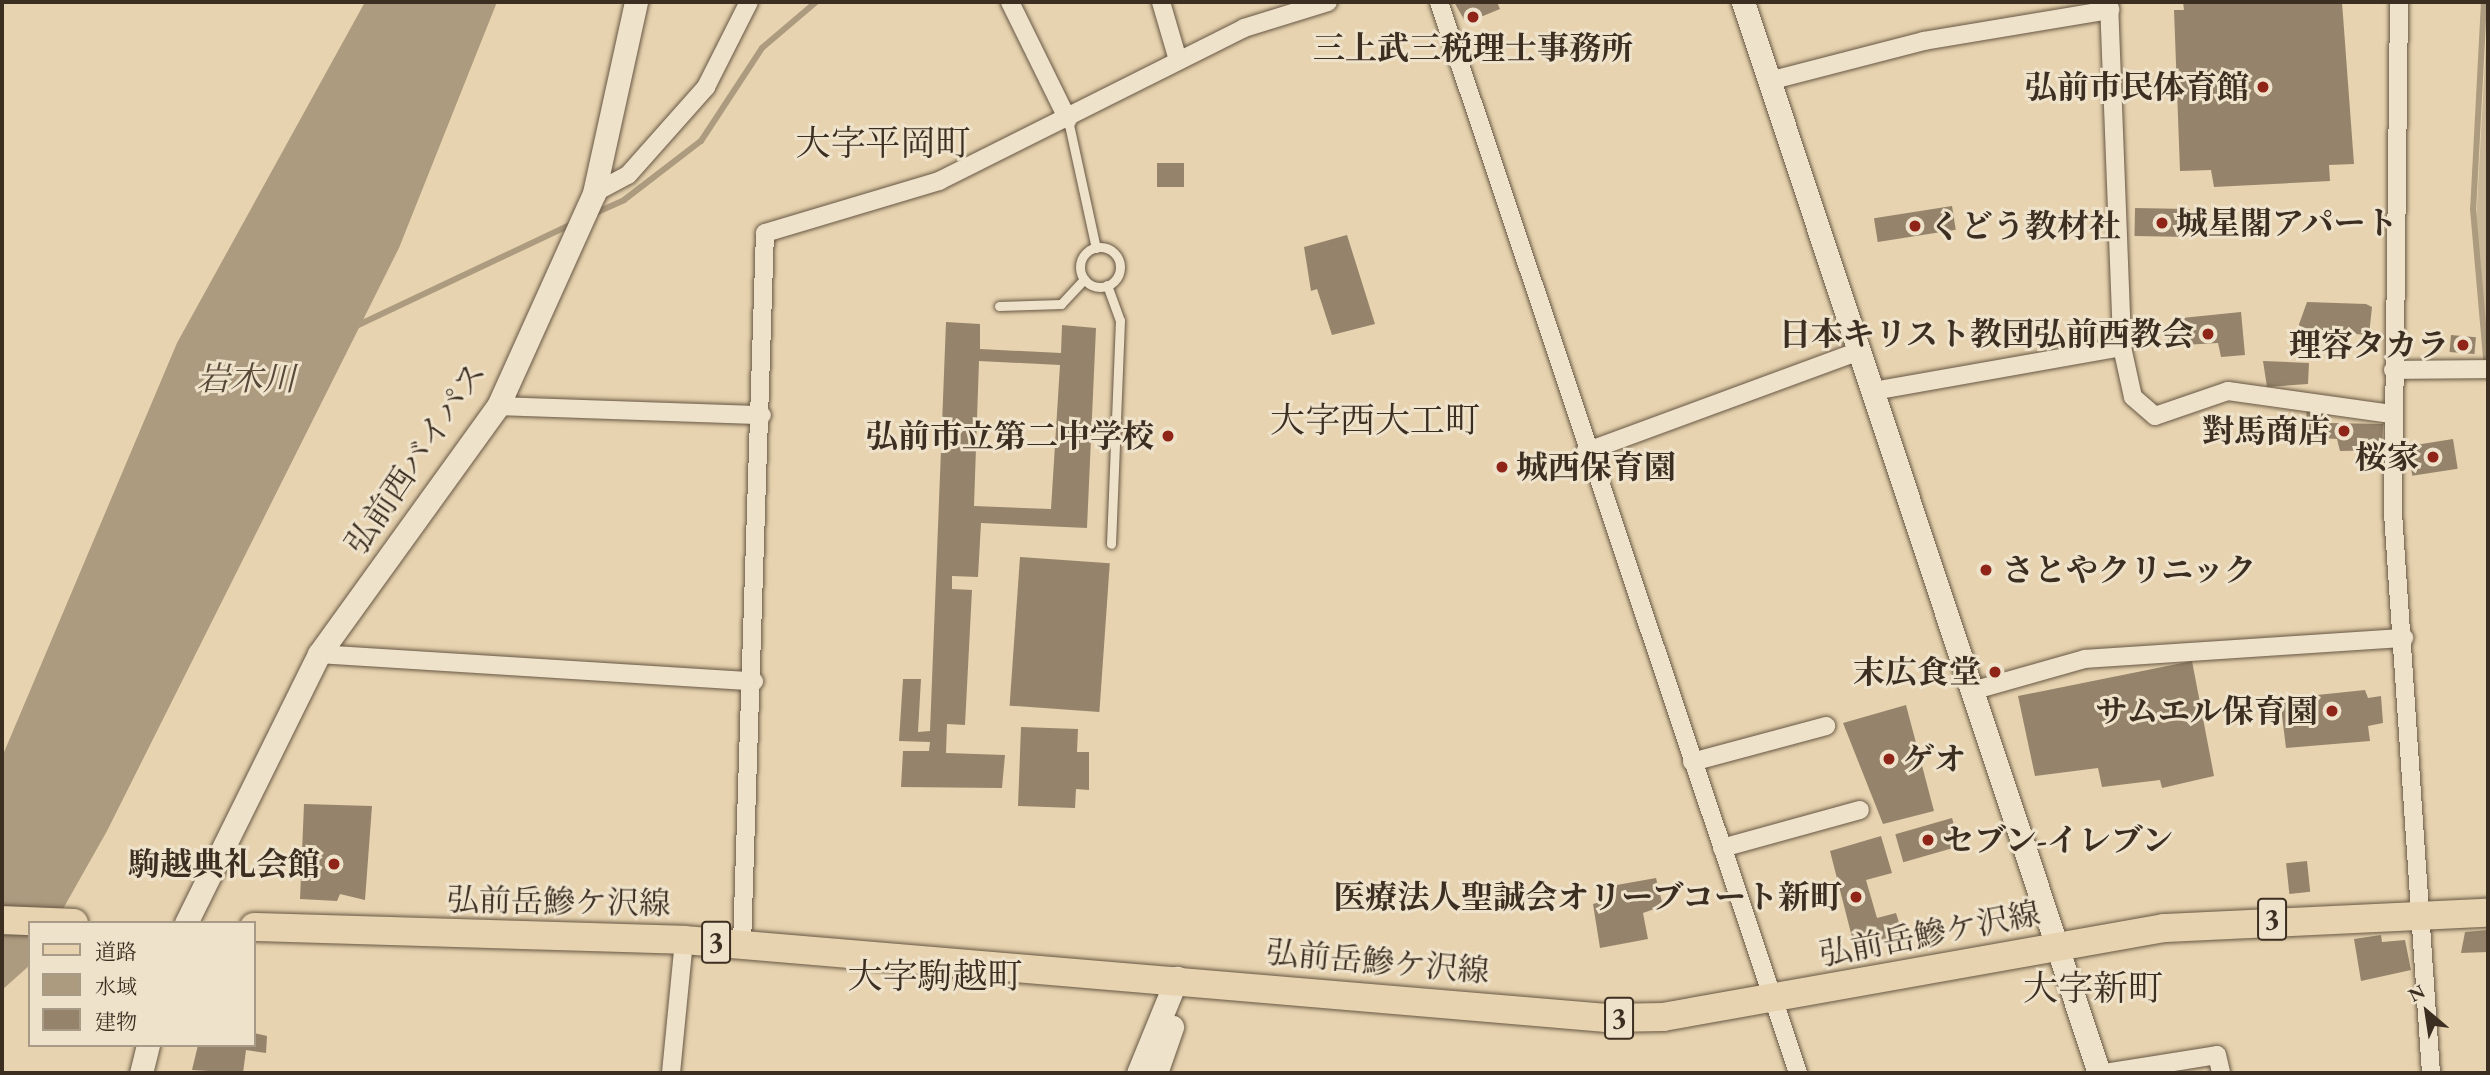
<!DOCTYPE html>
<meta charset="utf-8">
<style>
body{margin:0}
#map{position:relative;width:2490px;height:1075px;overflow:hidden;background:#e7d3af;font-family:"EB Garamond","Noto Serif JP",serif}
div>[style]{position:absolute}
.green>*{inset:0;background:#cab797}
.water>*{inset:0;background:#ad9b7f}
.stream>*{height:6px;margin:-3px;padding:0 3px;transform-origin:3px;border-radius:3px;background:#ad9b7f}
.building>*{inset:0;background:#95846b;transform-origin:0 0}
.roads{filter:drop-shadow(0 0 2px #675744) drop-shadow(0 0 2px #675744)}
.service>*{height:9px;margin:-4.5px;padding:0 4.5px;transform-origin:4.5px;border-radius:4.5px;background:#efe2cb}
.service>.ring{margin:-4.5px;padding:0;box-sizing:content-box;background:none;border:9px solid #efe2cb;border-radius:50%}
.minor>*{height:18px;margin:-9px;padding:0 9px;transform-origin:9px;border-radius:9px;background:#efe2cb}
.tertiary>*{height:23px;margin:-11.5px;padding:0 11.5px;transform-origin:11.5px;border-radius:11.5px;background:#efe2cb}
.primary>*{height:28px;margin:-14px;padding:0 14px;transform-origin:14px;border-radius:14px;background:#e7d3af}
.dots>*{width:19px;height:19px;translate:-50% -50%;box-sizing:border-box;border:4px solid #efe2cb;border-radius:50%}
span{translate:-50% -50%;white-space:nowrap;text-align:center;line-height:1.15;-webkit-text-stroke:6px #efe2cb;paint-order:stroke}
.shield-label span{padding:2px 5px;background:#efe2cb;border:2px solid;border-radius:5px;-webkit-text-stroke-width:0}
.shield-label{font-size:30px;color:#3c2e21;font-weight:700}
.poi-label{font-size:32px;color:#3c2e21;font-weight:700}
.right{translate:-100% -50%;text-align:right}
.left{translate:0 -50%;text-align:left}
.street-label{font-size:32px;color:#3c2e21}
.water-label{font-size:33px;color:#584938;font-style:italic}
.quarter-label{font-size:35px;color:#3c2e21}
.frame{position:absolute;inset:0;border:4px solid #3c2e21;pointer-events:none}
.legend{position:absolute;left:28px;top:921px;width:228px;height:126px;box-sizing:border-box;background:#efe2cb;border:2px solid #a79a87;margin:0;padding:9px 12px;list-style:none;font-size:21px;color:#3c2e21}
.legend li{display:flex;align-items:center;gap:14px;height:35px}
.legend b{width:35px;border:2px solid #a79a87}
.north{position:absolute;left:2392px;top:977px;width:70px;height:70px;-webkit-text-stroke:5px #efe2cb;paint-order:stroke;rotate:331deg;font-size:19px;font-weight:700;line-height:28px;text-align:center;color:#3c2e21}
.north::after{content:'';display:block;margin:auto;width:24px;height:32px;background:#3c2e21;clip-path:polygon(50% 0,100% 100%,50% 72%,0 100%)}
</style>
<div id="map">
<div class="green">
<i style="clip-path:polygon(2488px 8px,2488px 355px,2487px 356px,2476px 223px)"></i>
</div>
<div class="water">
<i style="clip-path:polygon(365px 2px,497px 2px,399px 248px,107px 831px,55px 923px,30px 923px,30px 965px,2px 990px,2px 757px,177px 343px)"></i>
</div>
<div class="stream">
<i style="left:2484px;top:2px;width:207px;rotate:93deg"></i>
<i style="left:2473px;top:209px;width:160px;rotate:85deg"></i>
<i style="left:591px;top:215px;width:36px;rotate:-24deg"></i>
<i style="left:624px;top:200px;width:97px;rotate:-37.5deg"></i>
<i style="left:701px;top:141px;width:111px;rotate:-56.7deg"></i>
<i style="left:762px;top:48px;width:71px;rotate:-40.4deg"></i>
<i style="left:354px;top:327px;width:241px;rotate:-25.3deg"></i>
</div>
<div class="building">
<i style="clip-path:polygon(1454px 2px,1497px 2px,1500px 9px,1466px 23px)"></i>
<i style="clip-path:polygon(2183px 2px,2342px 2px,2354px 164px,2329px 165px,2330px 181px,2214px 187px,2211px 170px,2180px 171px,2174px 10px,2184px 10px)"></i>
<i style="left:1157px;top:163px;width:27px;height:24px"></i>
<i style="left:1952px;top:206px;width:24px;height:79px;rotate:81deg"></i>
<i style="left:2135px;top:208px;width:55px;height:28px;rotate:1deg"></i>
<i style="clip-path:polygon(1347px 235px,1375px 324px,1332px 335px,1317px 289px,1311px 291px,1304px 247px)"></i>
<i style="clip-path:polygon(2307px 302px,2366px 304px,2372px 307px,2369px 335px,2297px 330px)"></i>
<i style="clip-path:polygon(2241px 312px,2245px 355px,2221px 357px,2218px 343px,2167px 346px,2172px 319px)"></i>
<i style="clip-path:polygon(evenodd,946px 322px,980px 324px,980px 349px,1061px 353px,1062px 325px,1096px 328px,1087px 528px,981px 523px,978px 577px,952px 576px,952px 589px,972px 590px,965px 725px,947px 724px,946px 753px,1005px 755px,1002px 788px,901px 787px,903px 751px,929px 751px,930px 742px,899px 741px,903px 679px,921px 679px,918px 732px,930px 731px,946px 322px,979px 361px,1060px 365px,1051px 509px,974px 506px,979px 361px)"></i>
<i style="left:2451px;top:335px;width:25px;height:17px;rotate:5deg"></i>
<i style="clip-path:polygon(2263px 361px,2309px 363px,2308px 384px,2267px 387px)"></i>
<i style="clip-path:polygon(2306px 408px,2330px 414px,2329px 423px,2383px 424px,2382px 450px,2340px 451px,2337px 439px,2308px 437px)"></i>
<i style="left:2453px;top:439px;width:30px;height:46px;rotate:81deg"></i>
<i style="left:1020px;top:557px;width:90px;height:149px;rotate:4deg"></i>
<i style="clip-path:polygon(2192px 661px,2214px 776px,2162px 788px,2160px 780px,2102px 787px,2098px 768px,2035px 776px,2018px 696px)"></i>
<i style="clip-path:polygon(2365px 690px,2368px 698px,2381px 696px,2383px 723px,2368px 726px,2370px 741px,2286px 748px,2280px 699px)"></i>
<i style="clip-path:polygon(1906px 705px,1934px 811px,1883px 824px,1843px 723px)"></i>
<i style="clip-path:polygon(1021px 727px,1078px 729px,1077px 752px,1089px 752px,1089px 790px,1076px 789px,1075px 808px,1018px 806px)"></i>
<i style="clip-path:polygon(304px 804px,372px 806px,365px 900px,340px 894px,337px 901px,300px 899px)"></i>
<i style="left:1952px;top:818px;width:29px;height:59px;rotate:74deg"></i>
<i style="clip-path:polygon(1881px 836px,1892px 873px,1866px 880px,1877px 918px,1896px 913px,1904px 938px,1855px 949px,1830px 851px)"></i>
<i style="left:2307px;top:861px;width:31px;height:21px;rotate:84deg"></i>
<i style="clip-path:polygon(1656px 878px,1663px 906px,1643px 913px,1648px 939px,1600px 948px,1593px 904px,1615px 898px,1611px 886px)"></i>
<i style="clip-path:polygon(2488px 930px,2488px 952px,2461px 953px,2465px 932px)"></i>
<i style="clip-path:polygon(2381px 935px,2382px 942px,2405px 940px,2411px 970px,2361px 981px,2354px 939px)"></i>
<i style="clip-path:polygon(254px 1033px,267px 1036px,266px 1053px,246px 1050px,243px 1073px,192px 1070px,198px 1045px,254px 1045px)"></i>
</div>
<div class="roads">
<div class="service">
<i style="left:1068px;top:120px;width:131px;rotate:77.7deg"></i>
<i class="ring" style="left:1080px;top:247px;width:31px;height:31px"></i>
<i style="left:1107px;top:285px;width:37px;rotate:70deg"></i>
<i style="left:1120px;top:320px;width:224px;rotate:92.3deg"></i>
<i style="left:999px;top:306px;width:62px;rotate:-1.8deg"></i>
<i style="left:1061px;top:304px;width:34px;rotate:-47deg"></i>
</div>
<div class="minor">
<i style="left:1010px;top:2px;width:131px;rotate:63.8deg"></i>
<i style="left:1161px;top:2px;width:60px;rotate:73.7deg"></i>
<i style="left:1439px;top:2px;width:1130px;rotate:71.47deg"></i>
<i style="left:2109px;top:2px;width:345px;rotate:87.8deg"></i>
<i style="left:2122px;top:347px;width:51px;rotate:77.6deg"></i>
<i style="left:2133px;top:397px;width:29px;rotate:41deg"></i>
<i style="left:2155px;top:416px;width:77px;rotate:-18.9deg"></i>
<i style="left:2228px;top:391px;width:165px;rotate:8deg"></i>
<i style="left:2399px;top:2px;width:511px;rotate:90.67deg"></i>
<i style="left:2393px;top:513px;width:561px;rotate:86.12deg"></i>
<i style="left:1769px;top:81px;width:160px;rotate:-14.5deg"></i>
<i style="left:1924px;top:41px;width:189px;rotate:-9.5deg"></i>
<i style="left:594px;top:193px;width:38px;rotate:-28deg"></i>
<i style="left:628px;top:175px;width:118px;rotate:-48.4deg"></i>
<i style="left:706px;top:87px;width:95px;rotate:-63.2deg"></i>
<i style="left:2393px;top:370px;width:95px;rotate:-0.6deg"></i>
<i style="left:1873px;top:391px;width:253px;rotate:-10deg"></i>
<i style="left:498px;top:406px;width:264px;rotate:2deg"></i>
<i style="left:1585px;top:452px;width:292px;rotate:-20.2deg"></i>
<i style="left:319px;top:654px;width:436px;rotate:3.6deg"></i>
<i style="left:1972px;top:691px;width:117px;rotate:-15.8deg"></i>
<i style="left:2085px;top:659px;width:320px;rotate:-3.8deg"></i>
<i style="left:1692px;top:762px;width:139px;rotate:-15deg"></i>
<i style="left:1722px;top:848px;width:143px;rotate:-15.4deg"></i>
<i style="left:742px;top:944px;width:711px;rotate:-88.15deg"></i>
<i style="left:765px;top:233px;width:182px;rotate:-16.6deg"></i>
<i style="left:939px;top:181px;width:341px;rotate:-26.6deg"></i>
<i style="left:1244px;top:28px;width:88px;rotate:-17.2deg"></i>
<i style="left:671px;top:1073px;width:134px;rotate:-84.4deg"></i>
<i style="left:2105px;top:1073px;width:113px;rotate:-9.1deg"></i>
<i style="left:2217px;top:1055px;width:18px;rotate:77deg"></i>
</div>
<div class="tertiary">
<i style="left:1743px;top:2px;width:1129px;rotate:71.61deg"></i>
<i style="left:186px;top:923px;width:300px;rotate:-63.7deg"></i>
<i style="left:319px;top:654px;width:306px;rotate:-54.2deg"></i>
<i style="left:498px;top:406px;width:234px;rotate:-65.7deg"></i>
<i style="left:594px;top:193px;width:196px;rotate:-77.6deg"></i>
<i style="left:141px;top:1073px;width:29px;rotate:-76deg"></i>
<i style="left:1138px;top:1073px;width:103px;rotate:-67.7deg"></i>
<i style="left:1156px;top:1073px;width:49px;rotate:-70.8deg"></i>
</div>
<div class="primary">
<i style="left:2px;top:920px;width:72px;rotate:2.4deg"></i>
<i style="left:254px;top:927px;width:430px;rotate:1.7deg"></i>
<i style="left:684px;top:940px;width:926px;rotate:4.83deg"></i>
<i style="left:1607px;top:1018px;width:56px;rotate:-1deg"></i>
<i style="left:1663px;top:1017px;width:509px;rotate:-10.07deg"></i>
<i style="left:2164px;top:928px;width:324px;rotate:-2.7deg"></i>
</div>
</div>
<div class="dots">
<i style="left:1473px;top:17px;background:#8f2418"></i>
<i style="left:2263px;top:87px;background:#8f2418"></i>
<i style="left:2162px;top:223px;background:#8f2418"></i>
<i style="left:1915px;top:226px;background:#8f2418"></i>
<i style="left:2208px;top:334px;background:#8f2418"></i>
<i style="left:2463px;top:345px;background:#8f2418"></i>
<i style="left:2344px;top:431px;background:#8f2418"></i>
<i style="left:1168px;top:436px;background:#8f2418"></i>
<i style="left:2433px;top:457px;background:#8f2418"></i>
<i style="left:1502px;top:467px;background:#8f2418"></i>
<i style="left:1986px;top:570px;background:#8f2418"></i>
<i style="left:1995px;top:672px;background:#8f2418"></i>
<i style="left:2332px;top:711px;background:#8f2418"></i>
<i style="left:1889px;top:759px;background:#8f2418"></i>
<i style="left:1928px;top:840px;background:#8f2418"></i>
<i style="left:334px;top:864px;background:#8f2418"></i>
<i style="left:1856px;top:897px;background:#8f2418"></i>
</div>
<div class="shield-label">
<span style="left:2272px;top:919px">3</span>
<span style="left:716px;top:942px">3</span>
<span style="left:1619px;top:1018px">3</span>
</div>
<div class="poi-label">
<span style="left:1473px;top:48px">三上武三税理士事務所</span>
<span class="right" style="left:2249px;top:87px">弘前市民体育館</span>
<span class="left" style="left:2176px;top:223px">城星閣アパート</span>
<span class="left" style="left:1929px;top:226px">くどう教材社</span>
<span class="right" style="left:2194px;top:334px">日本キリスト教団弘前西教会</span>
<span class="right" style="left:2449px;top:345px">理容タカラ</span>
<span class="right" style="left:2330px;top:431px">對馬商店</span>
<span class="right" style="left:1154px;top:436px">弘前市立第二中学校</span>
<span class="right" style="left:2419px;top:457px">桜家</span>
<span class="left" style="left:1516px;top:467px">城西保育園</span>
<span class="left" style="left:2002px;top:570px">さとやクリニック</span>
<span class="right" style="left:1981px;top:672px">末広食堂</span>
<span class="right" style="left:2318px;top:711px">サムエル保育園</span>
<span class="left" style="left:1903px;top:759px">ゲオ</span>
<span class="left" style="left:1942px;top:840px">セブン-イレブン</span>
<span class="right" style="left:320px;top:864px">駒越典礼会館</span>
<span class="right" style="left:1842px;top:897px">医療法人聖誠会オリーブコート新町</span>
</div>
<div class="street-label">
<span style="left:416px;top:458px;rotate:-56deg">弘前西バイパス</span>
<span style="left:559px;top:902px;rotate:1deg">弘前岳鰺ケ沢線</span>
<span style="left:1930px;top:934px;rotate:-11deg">弘前岳鰺ケ沢線</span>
<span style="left:1378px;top:962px;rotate:5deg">弘前岳鰺ケ沢線</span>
</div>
<div class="water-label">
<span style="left:246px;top:379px">岩木川</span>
</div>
<div class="quarter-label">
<span style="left:883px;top:143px">大字平岡町</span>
<span style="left:1375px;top:420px">大字西大工町</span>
<span style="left:935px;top:976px">大字駒越町</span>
<span style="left:2093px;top:988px">大字新町</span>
</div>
<div class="frame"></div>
<ul class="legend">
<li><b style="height:9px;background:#e7d3af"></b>道路</li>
<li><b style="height:19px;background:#ad9b7f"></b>水域</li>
<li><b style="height:19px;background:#95846b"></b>建物</li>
</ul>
<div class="north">N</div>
</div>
